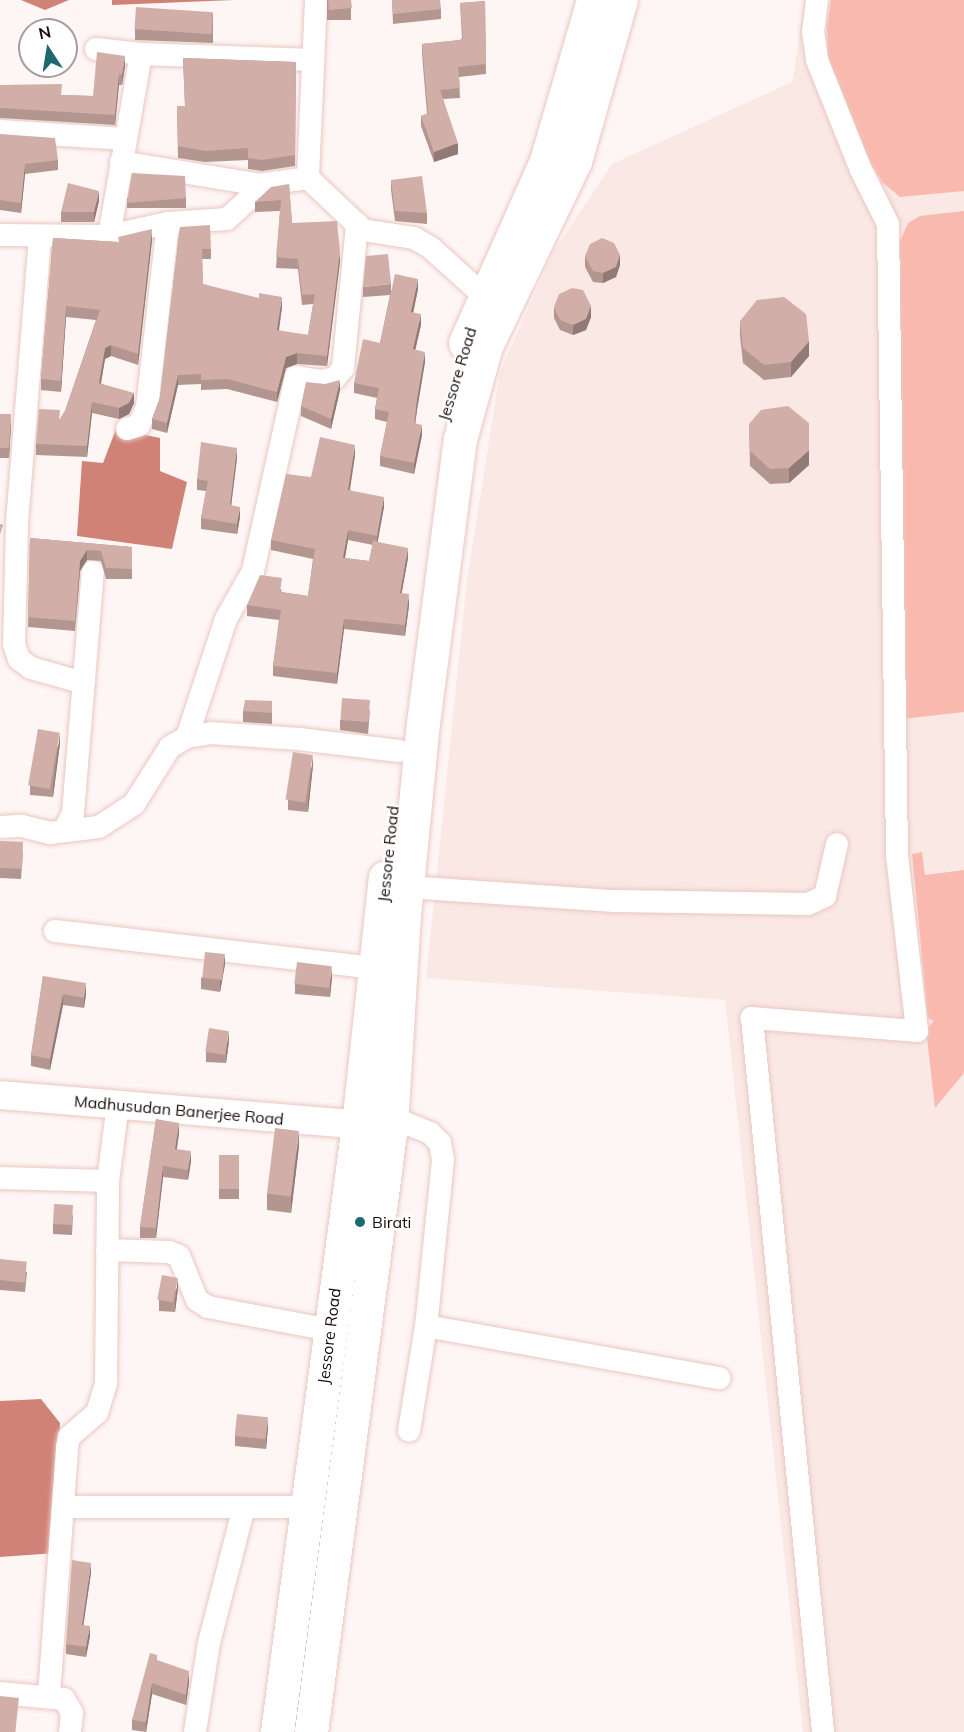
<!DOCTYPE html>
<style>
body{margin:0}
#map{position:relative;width:964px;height:1732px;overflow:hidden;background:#fef6f5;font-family:Mulish,sans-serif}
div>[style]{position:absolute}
.built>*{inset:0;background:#fae8e5}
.green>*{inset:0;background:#fab9ae}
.water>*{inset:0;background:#d08276}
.roads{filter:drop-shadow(0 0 2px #eac7c1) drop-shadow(0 0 2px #eac7c1)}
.minor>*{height:22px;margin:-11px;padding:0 11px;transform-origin:11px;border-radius:11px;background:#fff}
.major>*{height:28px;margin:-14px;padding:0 14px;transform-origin:14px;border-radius:14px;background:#fff}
.highway>*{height:33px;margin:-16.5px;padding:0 16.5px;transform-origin:16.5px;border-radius:16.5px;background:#fff}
.wall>*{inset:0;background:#b49690;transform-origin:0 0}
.shaded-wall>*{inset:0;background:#927a76}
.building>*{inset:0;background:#d1afa8;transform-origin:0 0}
.dots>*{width:16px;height:16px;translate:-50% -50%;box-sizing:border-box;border:3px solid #fff;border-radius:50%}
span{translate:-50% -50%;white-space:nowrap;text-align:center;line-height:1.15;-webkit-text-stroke:5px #fff;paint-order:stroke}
.street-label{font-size:16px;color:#170c0a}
.poi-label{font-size:16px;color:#170c0a}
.left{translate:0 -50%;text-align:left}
.north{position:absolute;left:18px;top:18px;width:60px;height:60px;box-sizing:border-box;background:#fff;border:2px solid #a29e9d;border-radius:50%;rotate:348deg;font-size:16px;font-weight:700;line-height:24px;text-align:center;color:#170c0a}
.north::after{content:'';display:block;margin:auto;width:21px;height:27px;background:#1e6873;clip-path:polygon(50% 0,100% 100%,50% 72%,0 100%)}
</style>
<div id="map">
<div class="built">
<i style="clip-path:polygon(805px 0,964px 0,964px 1732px,803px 1732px,725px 1000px,426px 978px,467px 580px,500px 372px,554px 251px,612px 164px,792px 82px)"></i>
</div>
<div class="green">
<i style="clip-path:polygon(831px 0,964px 0,964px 191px,900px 197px,882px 182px,858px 141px,828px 69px,827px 28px)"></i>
<i style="clip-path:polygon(964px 211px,964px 712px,902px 719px,900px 241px,908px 223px,920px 216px)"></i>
<i style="clip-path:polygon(922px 852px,925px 875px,964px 870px,964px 1073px,935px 1108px,926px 1029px,934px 1021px,928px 1018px,912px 854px)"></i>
</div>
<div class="water">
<i style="clip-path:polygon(21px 0,69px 0,45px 10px)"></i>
<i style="clip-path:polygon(112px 0,234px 0,112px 5px)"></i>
<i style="clip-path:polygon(116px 429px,160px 438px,160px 471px,187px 482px,172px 549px,77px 536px,82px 461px,103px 463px)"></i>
<i style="clip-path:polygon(41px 1399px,60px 1423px,56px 1553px,0 1557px,0 1401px)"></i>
</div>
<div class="roads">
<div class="minor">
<i style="left:316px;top:0;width:178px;rotate:92.6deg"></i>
<i style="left:308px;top:178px;width:76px;rotate:43.4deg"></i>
<i style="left:363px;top:230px;width:52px;rotate:8.9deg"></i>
<i style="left:414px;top:238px;width:20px;rotate:30deg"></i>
<i style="left:431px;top:248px;width:70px;rotate:42.1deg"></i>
<i style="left:817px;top:0;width:31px;rotate:97deg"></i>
<i style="left:813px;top:31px;width:29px;rotate:82deg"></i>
<i style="left:817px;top:60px;width:118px;rotate:68.2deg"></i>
<i style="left:861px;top:170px;width:60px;rotate:63.4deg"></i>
<i style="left:888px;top:224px;width:631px;rotate:89.18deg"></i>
<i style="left:897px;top:855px;width:177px;rotate:83.5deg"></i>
<i style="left:917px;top:1031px;width:166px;rotate:-175.5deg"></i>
<i style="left:752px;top:1018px;width:718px;rotate:84.32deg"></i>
<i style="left:96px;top:49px;width:45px;rotate:6.3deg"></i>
<i style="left:141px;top:54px;width:172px;rotate:2deg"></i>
<i style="left:0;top:131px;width:125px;rotate:3.7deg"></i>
<i style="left:121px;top:162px;width:143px;rotate:9.3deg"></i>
<i style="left:0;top:235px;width:109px;rotate:0.5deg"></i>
<i style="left:109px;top:236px;width:60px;rotate:-12.4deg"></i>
<i style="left:168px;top:223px;width:59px;rotate:-3.9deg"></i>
<i style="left:227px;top:219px;width:52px;rotate:-42.6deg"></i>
<i style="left:265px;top:184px;width:43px;rotate:-7.9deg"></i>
<i style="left:109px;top:236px;width:185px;rotate:-80deg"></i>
<i style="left:40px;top:237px;width:289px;rotate:94.6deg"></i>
<i style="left:17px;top:525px;width:119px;rotate:91.4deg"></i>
<i style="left:14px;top:644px;width:16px;rotate:72deg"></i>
<i style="left:19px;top:659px;width:15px;rotate:37deg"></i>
<i style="left:31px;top:668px;width:55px;rotate:15.8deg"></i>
<i style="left:127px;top:429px;width:13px;rotate:-18deg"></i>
<i style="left:139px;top:425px;width:20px;rotate:-66deg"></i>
<i style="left:147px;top:407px;width:185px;rotate:-83.5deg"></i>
<i style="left:187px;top:737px;width:124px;rotate:-71.7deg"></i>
<i style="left:226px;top:619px;width:55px;rotate:-60.6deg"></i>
<i style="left:253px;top:571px;width:199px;rotate:-77.5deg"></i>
<i style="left:296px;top:377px;width:26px;rotate:9deg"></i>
<i style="left:322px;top:381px;width:13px;rotate:-13deg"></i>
<i style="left:335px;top:378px;width:13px;rotate:-51deg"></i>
<i style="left:343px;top:368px;width:145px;rotate:-84.4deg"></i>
<i style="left:0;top:827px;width:22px;rotate:-3deg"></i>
<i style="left:22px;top:826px;width:29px;rotate:14deg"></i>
<i style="left:50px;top:833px;width:49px;rotate:-7deg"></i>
<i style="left:99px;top:827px;width:42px;rotate:-33.3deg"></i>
<i style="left:134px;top:804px;width:67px;rotate:-57.7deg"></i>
<i style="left:170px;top:747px;width:20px;rotate:-30deg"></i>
<i style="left:187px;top:737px;width:24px;rotate:-9deg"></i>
<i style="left:211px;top:733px;width:88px;rotate:3.9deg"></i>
<i style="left:299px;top:739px;width:101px;rotate:6.8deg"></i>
<i style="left:65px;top:829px;width:18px;rotate:-63deg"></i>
<i style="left:73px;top:813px;width:242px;rotate:-85.3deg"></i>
<i style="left:407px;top:887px;width:208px;rotate:3.9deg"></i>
<i style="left:615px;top:901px;width:193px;rotate:0.9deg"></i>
<i style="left:808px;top:904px;width:19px;rotate:-25deg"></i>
<i style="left:825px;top:896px;width:53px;rotate:-77deg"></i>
<i style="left:55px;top:931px;width:323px;rotate:6.6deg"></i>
<i style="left:391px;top:1126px;width:13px;rotate:-18deg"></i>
<i style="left:403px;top:1122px;width:29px;rotate:22deg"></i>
<i style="left:430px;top:1133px;width:14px;rotate:45deg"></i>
<i style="left:440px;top:1143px;width:17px;rotate:80deg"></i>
<i style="left:443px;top:1160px;width:167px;rotate:95.8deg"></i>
<i style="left:426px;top:1326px;width:106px;rotate:99.2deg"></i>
<i style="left:0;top:1178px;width:108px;rotate:1.6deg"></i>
<i style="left:107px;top:1250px;width:62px;rotate:1.8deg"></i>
<i style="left:169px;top:1252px;width:11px;rotate:22deg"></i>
<i style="left:179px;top:1256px;width:48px;rotate:67.8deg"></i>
<i style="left:197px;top:1300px;width:13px;rotate:32deg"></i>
<i style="left:208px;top:1307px;width:124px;rotate:10.7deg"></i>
<i style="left:426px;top:1326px;width:298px;rotate:10.1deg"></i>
<i style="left:66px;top:1507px;width:241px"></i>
<i style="left:0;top:1693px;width:64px;rotate:5.4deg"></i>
<i style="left:64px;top:1699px;width:16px;rotate:60deg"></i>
<i style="left:72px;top:1713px;width:19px;rotate:96deg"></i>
<i style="left:49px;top:1695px;width:248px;rotate:-85.8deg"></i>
<i style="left:67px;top:1448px;width:11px;rotate:-80deg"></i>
<i style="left:69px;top:1437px;width:37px;rotate:-41deg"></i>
<i style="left:97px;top:1413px;width:31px;rotate:-73deg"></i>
<i style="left:106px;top:1383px;width:202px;rotate:-89.4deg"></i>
<i style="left:108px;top:1181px;width:78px;rotate:-82.6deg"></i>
<i style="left:195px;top:1732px;width:90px;rotate:-81.1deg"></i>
<i style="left:209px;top:1643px;width:140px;rotate:-75.6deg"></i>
</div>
<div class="major">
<i style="left:0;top:1095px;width:382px;rotate:4.7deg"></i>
</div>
<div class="highway">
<i style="left:465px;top:343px;width:199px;rotate:-66deg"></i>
<i style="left:546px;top:161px;width:168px;rotate:-73.7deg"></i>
<i style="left:277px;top:1732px;width:612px;rotate:-82.4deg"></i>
<i style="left:358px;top:1125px;width:249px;rotate:-83.8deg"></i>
<i style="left:311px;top:1732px;width:611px;rotate:-82.48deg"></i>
<i style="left:391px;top:1126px;width:210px;rotate:-86.5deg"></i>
<i style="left:404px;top:916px;width:194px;rotate:-84.4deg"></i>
<i style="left:423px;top:723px;width:286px;rotate:-82.6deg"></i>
<i style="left:460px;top:439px;width:97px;rotate:-74.4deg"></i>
<i style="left:486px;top:346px;width:205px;rotate:-64.3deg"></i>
<i style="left:575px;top:161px;width:167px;rotate:-74.1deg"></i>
</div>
</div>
<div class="wall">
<i style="left:327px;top:0;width:24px;height:20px"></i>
<i style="clip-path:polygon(392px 0,441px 9px,441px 19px,393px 24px)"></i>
<i style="clip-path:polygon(485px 1px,486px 74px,459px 77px,460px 98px,443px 99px,458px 154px,434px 162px,421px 126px,421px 116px,427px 114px,422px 54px,422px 44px,460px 40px,462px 38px,460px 3px)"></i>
<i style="clip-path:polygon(213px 13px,213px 43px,135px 40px,135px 29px)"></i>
<i style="clip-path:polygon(183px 58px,296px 62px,295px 166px,262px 171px,248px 169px,248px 160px,205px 162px,178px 158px,177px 106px,185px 106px)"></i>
<i style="clip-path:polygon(125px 66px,122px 85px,119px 85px,115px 125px,0 118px,0 85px,62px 95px,93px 96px)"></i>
<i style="clip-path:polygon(0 134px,58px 160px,58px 170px,25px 174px,21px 213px,0 210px)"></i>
<i style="clip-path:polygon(391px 180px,427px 213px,427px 224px,395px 221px,391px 190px)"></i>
<i style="clip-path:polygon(289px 184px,292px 223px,340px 261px,327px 366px,297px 364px,286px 368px,277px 402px,227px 389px,201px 390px,201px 384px,178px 385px,167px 433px,152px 429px,152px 419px,160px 398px,180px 227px,211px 249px,211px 259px,202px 259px,203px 284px,282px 307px,279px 331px,308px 335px,313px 304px,302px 305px,298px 269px,276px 268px,280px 211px,255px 212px,255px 202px)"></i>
<i style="left:186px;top:198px;width:10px;height:59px;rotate:90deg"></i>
<i style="clip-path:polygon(99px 201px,94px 222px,61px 222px,61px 212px)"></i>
<i style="clip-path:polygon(53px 238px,118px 242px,152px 240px,138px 365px,111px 356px,105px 359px,101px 383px,134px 403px,129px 414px,119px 419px,92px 413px,87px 457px,36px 455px,36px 444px,60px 419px,65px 411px,96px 320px,66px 317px,61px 392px,41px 390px,41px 379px)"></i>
<i style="clip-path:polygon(585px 256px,620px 265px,616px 277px,603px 283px,593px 282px,585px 267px)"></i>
<i style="clip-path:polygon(391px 284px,391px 291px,418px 289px,413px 313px,421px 325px,415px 350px,425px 362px,417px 410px,415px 424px,422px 435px,414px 474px,380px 466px,380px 456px,387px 422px,375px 419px,375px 409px,377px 398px,354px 393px,354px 383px,380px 343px,390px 295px,363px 297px,363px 287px)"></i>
<i style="clip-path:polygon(554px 307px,591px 317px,586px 330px,573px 335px,560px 330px,554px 318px)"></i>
<i style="clip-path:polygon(740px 321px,809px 356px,791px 377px,764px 380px,743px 363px,740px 336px)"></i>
<i style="clip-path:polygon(340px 390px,331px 429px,301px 416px,301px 406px)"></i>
<i style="clip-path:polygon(0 414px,11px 424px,9px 458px,0 458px)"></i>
<i style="clip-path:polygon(749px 424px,809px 465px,789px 483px,770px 484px,750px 466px)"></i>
<i style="clip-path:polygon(evenodd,355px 455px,350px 490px,384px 507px,377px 542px,408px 558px,401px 593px,409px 605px,405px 636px,344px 629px,337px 684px,273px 676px,273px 666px,279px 620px,247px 616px,247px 605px,282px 589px,281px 592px,308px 596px,313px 559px,271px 550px,271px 540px,311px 477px,355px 455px,348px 540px,373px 545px,369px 561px,345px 558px,348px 540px)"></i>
<i style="clip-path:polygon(237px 458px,231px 505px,240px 517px,237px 534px,201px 529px,201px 518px,206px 491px,197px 490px,197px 479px)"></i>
<i style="left:0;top:524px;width:3px;height:30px;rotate:18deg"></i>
<i style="clip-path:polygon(30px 538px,132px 547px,132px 579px,106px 579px,101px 561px,87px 560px,80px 571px,75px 631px,28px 627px)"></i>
<i style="clip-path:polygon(370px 710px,368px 734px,340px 730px,340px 720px)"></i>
<i style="clip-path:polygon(243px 711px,272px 711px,272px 724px,243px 722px)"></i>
<i style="clip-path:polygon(60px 743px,53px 797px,30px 795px,30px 785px)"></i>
<i style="clip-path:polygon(313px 765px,308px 812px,288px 810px,288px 800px)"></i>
<i style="clip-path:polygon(0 841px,23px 852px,21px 879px,0 878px)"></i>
<i style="clip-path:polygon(225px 964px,220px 992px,201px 989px,201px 978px)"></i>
<i style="clip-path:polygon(43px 976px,86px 994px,84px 1008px,63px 1005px,50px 1070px,31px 1066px,31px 1055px)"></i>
<i style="clip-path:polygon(332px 977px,330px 997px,295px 994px,295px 984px)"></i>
<i style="clip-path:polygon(229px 1041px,226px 1063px,206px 1062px,206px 1052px)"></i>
<i style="clip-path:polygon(156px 1119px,179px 1133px,177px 1149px,191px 1161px,188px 1180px,163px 1177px,156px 1238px,140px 1238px,140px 1227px)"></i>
<i style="clip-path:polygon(299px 1146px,291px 1213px,267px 1210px,267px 1194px)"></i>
<i style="left:219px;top:1155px;width:20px;height:44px"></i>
<i style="clip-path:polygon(73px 1215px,72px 1235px,53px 1234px,53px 1224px)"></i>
<i style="clip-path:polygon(0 1259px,27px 1272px,25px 1292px,0 1290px)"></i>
<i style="clip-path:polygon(178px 1288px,175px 1312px,159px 1311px,159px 1300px)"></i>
<i style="clip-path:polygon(268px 1427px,266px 1449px,235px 1446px,235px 1436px)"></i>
<i style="clip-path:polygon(91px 1573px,83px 1625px,90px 1636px,86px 1657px,66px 1654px,66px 1644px)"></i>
<i style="clip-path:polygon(157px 1660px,189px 1682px,186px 1705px,152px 1694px,146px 1732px,132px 1730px,132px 1720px)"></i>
</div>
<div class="shaded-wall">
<i style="clip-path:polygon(125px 56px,125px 66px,122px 85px,122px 75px)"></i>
<i style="clip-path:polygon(119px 74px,119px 85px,115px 125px,115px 115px)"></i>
<i style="clip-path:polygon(458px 143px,458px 154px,434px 162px,434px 152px)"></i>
<i style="clip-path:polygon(25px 164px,25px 174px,21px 213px,21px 203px)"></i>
<i style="clip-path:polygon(99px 191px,99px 201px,94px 222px,94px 212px)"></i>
<i style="clip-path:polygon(152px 229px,152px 240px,138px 365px,138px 354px)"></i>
<i style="clip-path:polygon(340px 251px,340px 261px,327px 366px,327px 356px)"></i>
<i style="clip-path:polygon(620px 255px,620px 265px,616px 277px,603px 283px,603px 273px)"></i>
<i style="clip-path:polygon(418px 279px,418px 289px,411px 323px,411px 312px)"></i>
<i style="clip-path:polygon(282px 297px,282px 307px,277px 341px,277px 330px)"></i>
<i style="clip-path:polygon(66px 306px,66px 317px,61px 392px,61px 381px)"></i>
<i style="clip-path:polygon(591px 306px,591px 317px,586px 330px,573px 335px,573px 325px)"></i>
<i style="clip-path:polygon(421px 314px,421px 325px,413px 360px,413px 349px)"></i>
<i style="clip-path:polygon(809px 341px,809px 356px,791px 377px,791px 362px)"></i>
<i style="clip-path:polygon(111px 345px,111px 356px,105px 359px,99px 394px,99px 383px,105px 348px)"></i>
<i style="clip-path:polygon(425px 352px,425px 362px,417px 410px,414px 434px,417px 399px)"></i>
<i style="clip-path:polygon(297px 353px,297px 364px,286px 368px,277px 402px,277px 392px,286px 357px)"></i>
<i style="clip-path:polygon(178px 375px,178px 385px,167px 433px,167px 423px)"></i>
<i style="clip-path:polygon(340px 380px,340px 390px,331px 429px,331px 419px)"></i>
<i style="clip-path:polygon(134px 393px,134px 403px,129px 414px,119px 419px,119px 408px)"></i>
<i style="clip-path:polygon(92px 402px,92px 413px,87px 457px,87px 446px)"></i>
<i style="clip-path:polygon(11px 414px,11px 424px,9px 458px,9px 448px)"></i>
<i style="clip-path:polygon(422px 425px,422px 435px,414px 474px,414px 463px)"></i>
<i style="clip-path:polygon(355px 445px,355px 455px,348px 500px,348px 490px)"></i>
<i style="clip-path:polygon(237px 448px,237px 458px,230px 515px,230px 505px)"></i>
<i style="clip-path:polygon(809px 450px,809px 465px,789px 483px,789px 468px)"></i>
<i style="clip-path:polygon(384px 497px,384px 507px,377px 546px,377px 536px)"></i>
<i style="clip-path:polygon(240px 507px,240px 517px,237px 534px,237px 524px)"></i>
<i style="clip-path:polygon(348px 530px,348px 540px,343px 568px,343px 558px)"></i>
<i style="clip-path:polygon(408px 548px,408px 558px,400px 603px,400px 593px)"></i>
<i style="clip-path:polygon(87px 550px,87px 560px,80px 571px,75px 631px,80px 561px)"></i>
<i style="clip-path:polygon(409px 594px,409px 605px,405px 636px,405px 625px)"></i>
<i style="clip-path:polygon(344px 619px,344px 629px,337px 684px,337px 673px)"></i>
<i style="clip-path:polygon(60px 733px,60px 743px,53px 797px,53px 787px)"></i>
<i style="clip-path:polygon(313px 755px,313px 765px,308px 812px,308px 802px)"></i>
<i style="clip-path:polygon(225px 954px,225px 964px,220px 992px,220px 981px)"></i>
<i style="clip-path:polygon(332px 966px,332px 977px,330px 997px,330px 987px)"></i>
<i style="clip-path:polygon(86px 983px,86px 994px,84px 1008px,84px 998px)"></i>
<i style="clip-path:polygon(63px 994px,63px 1005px,50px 1070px,50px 1059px)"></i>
<i style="clip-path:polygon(229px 1031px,229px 1041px,226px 1063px,226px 1053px)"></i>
<i style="clip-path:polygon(179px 1123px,179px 1133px,175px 1159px,175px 1149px)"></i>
<i style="clip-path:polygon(299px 1131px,299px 1146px,291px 1213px,291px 1198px)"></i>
<i style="clip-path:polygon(191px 1151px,191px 1161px,188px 1180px,188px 1170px)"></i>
<i style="clip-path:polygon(163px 1166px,163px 1177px,156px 1238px,156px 1228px)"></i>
<i style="clip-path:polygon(178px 1278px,178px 1288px,175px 1312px,175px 1302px)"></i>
<i style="clip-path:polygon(268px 1417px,268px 1427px,266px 1449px,266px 1438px)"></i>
<i style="clip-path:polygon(91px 1563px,91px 1573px,82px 1635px,82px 1625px)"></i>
<i style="clip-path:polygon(90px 1626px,90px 1636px,86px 1657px,86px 1647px)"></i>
<i style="clip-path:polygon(189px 1671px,189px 1682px,186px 1705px,186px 1695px)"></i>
<i style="clip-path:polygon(152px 1683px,152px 1694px,146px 1732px,146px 1722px)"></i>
</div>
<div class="building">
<i style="clip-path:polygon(328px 0,351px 0,352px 8px,329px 10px)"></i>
<i style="clip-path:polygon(392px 0,440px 0,441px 9px,393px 14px)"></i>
<i style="clip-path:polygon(485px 1px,486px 64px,458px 67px,460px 88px,440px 90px,458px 143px,434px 152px,421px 116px,428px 113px,422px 44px,460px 40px,463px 38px,460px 3px)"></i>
<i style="left:136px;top:7px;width:77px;height:22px;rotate:4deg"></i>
<i style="clip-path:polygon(97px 52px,125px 56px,122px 75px,119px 74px,115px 115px,0 108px,0 85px,62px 84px,61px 95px,93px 96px)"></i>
<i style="clip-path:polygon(183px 58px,296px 62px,295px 155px,262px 160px,248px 158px,248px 148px,205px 151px,178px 146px,177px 106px,185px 106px)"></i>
<i style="clip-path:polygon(0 134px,55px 138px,58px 160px,25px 164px,21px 203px,0 200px)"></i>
<i style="clip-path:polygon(132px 173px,185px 176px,186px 198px,127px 203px)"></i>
<i style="clip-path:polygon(422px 176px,427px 213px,395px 211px,391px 180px)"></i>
<i style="clip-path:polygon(68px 183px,99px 191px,94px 212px,61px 212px)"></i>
<i style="clip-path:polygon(289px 184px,292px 223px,337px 221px,340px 251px,327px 356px,297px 353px,286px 357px,277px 392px,227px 379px,201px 380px,201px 374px,178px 375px,167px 423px,152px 419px,160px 398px,180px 227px,210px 225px,211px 249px,202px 249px,203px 284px,259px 298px,259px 293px,282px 297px,277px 330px,308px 335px,315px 294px,302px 295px,298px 259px,276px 257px,281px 200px,255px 202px,271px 187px)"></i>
<i style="clip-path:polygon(152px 229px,138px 354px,111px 345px,105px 348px,99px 383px,134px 393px,129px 403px,119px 408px,92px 402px,87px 446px,36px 444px,39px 409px,60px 410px,59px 420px,65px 411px,100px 310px,66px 306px,61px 381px,41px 379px,53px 238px,119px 242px,118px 237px)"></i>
<i style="clip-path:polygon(602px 238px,614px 243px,620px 255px,616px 267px,603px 273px,593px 271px,585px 256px,590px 244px)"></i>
<i style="clip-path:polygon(388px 254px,391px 284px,363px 287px,366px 256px)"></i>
<i style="clip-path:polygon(395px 274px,418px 279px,411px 312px,421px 314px,413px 349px,425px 352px,417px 399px,414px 423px,422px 425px,414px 463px,380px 456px,389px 412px,375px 409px,379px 388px,354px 383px,363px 339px,380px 343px)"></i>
<i style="clip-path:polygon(572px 288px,583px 290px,591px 306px,586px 319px,573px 325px,560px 320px,554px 307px,559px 294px)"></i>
<i style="clip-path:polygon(784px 297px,806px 314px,809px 341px,791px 362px,764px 365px,743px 348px,740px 321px,757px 300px)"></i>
<i style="clip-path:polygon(340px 380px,331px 419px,301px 406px,306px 382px,325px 384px)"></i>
<i style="clip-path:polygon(788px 406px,809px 423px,809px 450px,789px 468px,770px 469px,750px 451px,749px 424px,761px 410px)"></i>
<i style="clip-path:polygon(0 414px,11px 414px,9px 448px,0 448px)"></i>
<i style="clip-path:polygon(320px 437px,355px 445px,348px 490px,384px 497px,377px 536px,348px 530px,343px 558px,369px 561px,373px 541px,408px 548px,400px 593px,409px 594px,405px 625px,344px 619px,337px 673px,273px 666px,281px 610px,247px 605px,260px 575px,282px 578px,280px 592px,308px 596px,315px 549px,271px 540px,286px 474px,311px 477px)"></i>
<i style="clip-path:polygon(201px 442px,237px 448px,230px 505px,240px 507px,237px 524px,201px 518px,208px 481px,197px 479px)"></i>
<i style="left:0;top:524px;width:3px;height:20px;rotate:18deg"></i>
<i style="clip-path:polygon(30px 538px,132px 547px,132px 569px,106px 568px,101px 551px,87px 550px,80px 561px,75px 621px,28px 617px)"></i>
<i style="left:342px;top:698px;width:28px;height:22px;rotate:4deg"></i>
<i style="clip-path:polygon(245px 700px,272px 701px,272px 713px,243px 711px)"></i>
<i style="left:38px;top:729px;width:22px;height:57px;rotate:10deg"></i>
<i style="left:293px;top:752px;width:20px;height:48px;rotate:9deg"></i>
<i style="left:0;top:841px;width:23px;height:27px;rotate:2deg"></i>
<i style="left:205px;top:952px;width:20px;height:26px;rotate:6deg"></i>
<i style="left:297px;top:962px;width:35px;height:22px;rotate:7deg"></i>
<i style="clip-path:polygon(43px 976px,86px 983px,84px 998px,63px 994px,50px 1059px,31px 1055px)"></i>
<i style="left:209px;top:1028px;width:20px;height:24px;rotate:9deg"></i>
<i style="clip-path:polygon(156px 1119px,179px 1123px,175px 1149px,191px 1151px,188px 1170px,163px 1166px,156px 1228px,140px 1227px)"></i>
<i style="left:275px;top:1128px;width:24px;height:66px;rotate:7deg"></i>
<i style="left:219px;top:1155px;width:20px;height:34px"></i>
<i style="left:54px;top:1204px;width:19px;height:20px;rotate:3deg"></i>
<i style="left:0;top:1259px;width:27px;height:21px;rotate:6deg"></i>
<i style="left:162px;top:1275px;width:16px;height:25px;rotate:11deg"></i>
<i style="left:237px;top:1414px;width:31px;height:22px;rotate:6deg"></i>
<i style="clip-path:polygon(72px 1560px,91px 1563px,82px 1625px,90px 1626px,86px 1647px,66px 1644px)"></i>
<i style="clip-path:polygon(150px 1653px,157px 1655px,157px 1660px,189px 1671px,186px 1695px,152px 1683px,146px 1722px,132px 1720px)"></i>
<i style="left:0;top:1696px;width:19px;height:36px;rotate:6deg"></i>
</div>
<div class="dots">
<i style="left:360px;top:1222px;background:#1e6873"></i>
</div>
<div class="street-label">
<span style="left:457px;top:374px;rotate:-73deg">Jessore Road</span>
<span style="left:388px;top:854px;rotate:-84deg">Jessore Road</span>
<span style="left:179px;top:1110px;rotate:5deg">Madhusudan Banerjee Road</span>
<span style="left:329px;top:1336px;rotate:-83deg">Jessore Road</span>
</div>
<div class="poi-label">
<span class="left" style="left:372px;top:1222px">Birati</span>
</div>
<div class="north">N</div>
</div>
